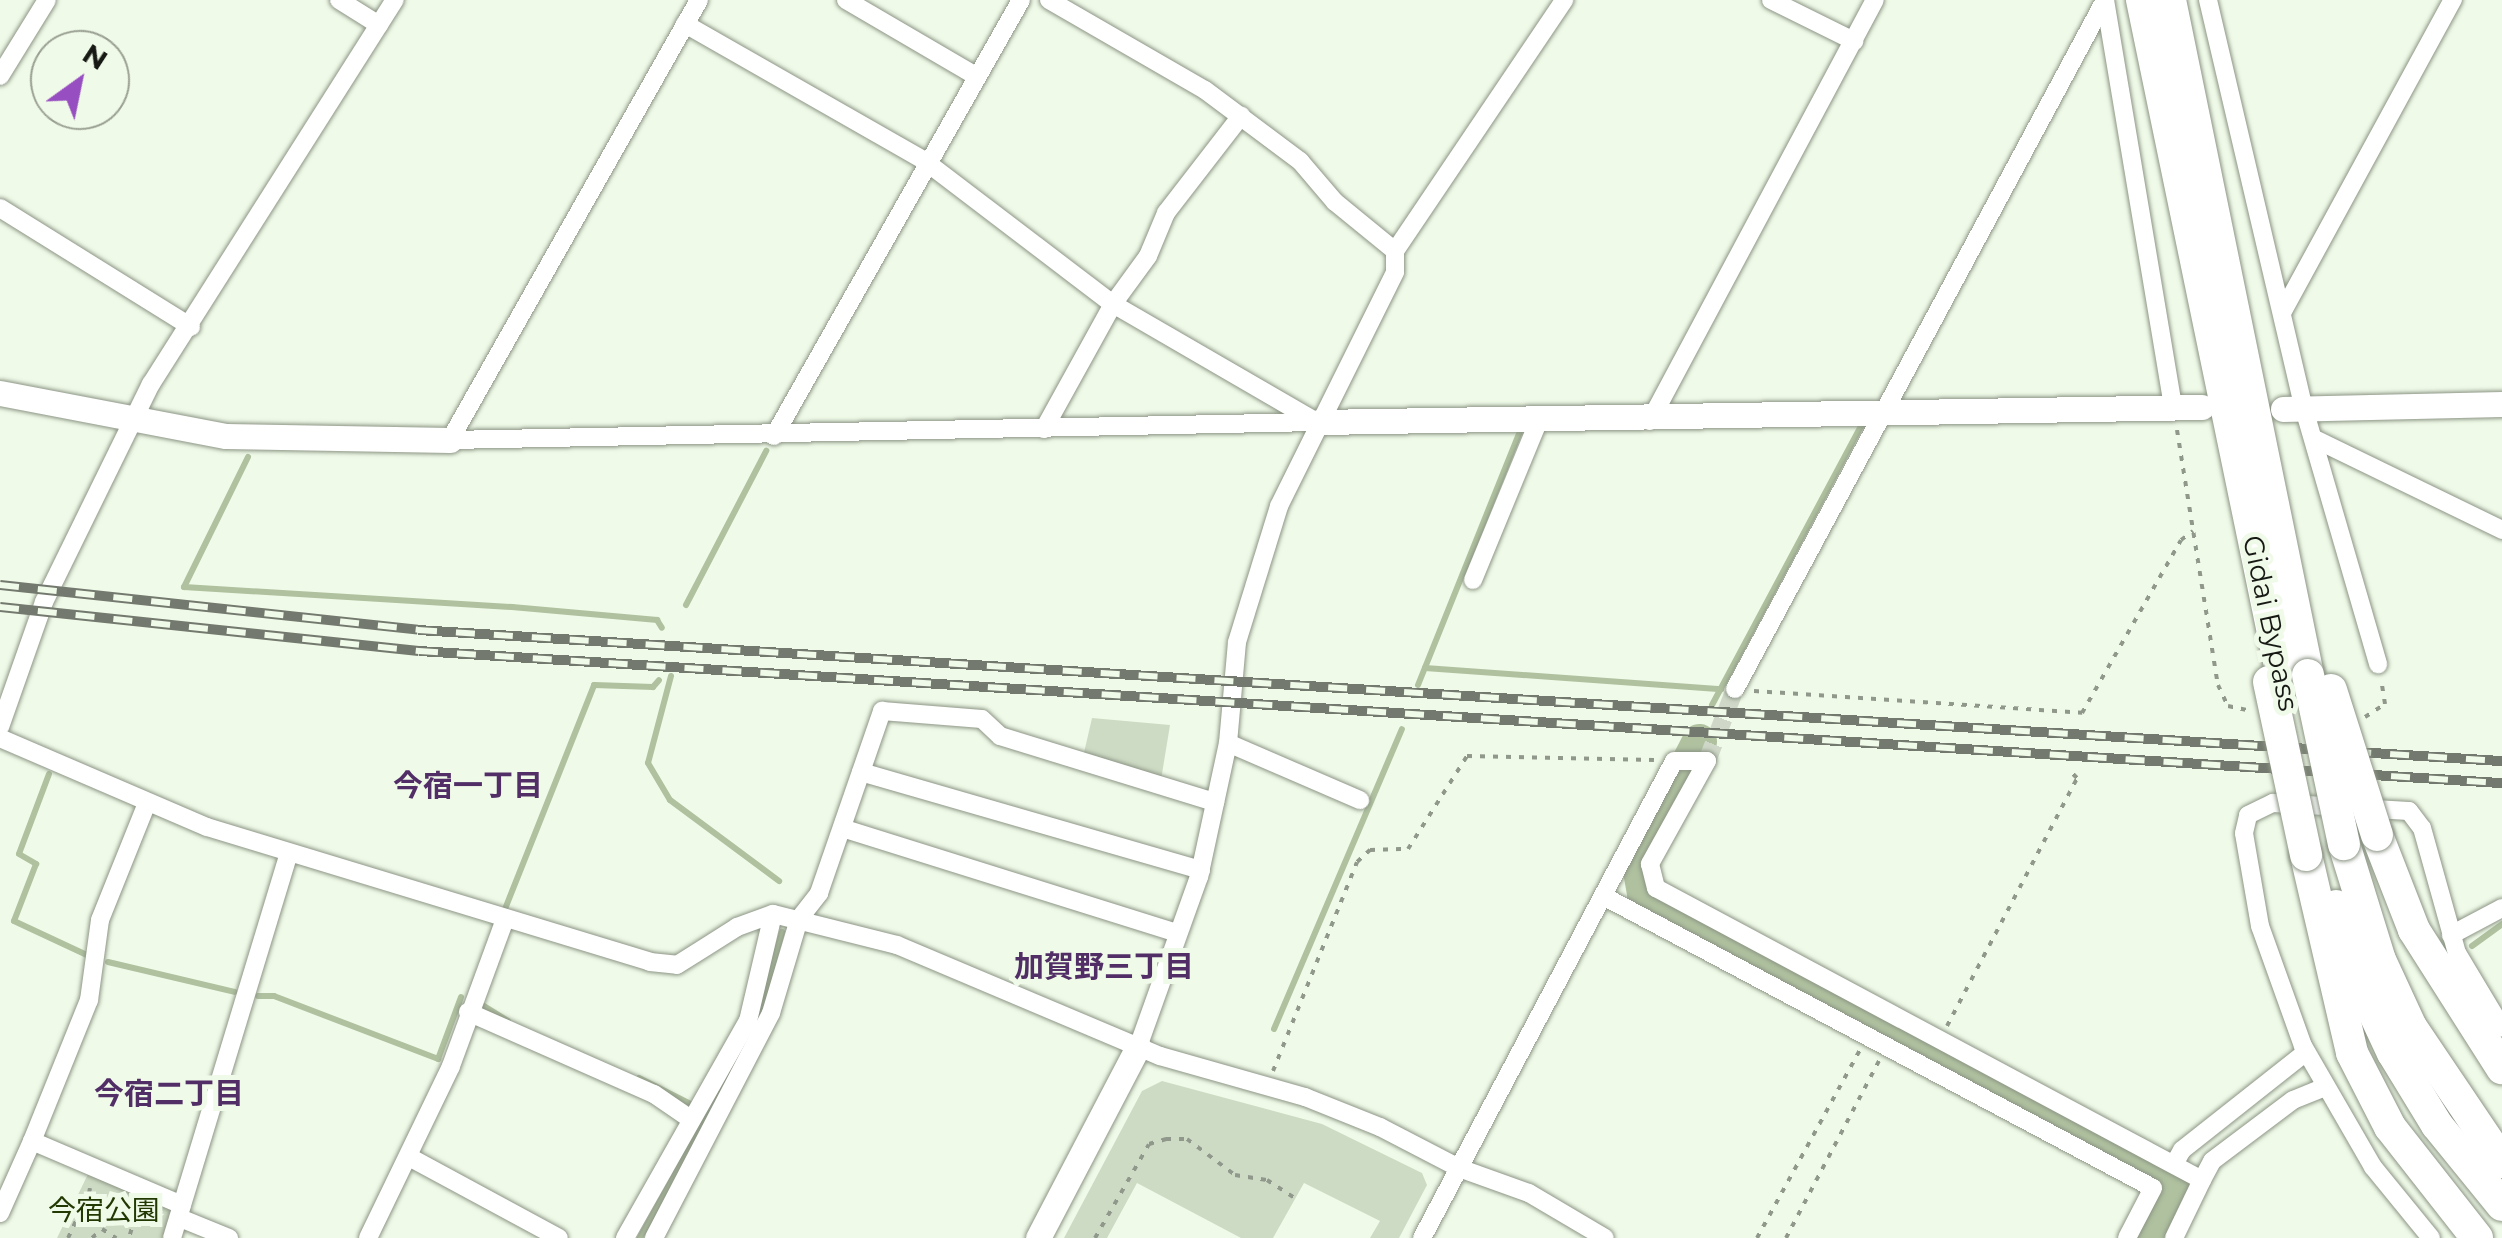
<!DOCTYPE html>
<meta charset="utf-8">
<style>
body{margin:0}
#map{position:relative;width:2502px;height:1238px;overflow:hidden;background:#f0fae8;font-family:Montserrat,"Noto Sans JP",sans-serif}
div>[style]{position:absolute}
.green>*{inset:0;background:#cedbc4}
.stream>*{height:6px;margin:-3px;padding:0 3px;transform-origin:3px;border-radius:3px;background:#afc19f}
.river>*{height:35px;margin:-17.5px;padding:0 17.5px;transform-origin:17.5px;border-radius:17.5px;background:#afc19f}
.street-tunnel>*{height:18px;margin-top:-9px;transform-origin:0;background:repeating-linear-gradient(90deg,#cfd8c8 0 18px,transparent 0 27px)}
.path>*{height:4px;margin-top:-2px;transform-origin:0;background:repeating-linear-gradient(90deg,#90978b 0 5px,transparent 0 13px)}
.roads{filter:drop-shadow(0 0 2px #8c9585) drop-shadow(0 0 2px #8c9585)}
.street>*{height:18px;margin:-9px;padding:0 9px;transform-origin:9px;border-radius:9px;background:#fff}
.secondary>*{height:25px;margin:-12.5px;padding:0 12.5px;transform-origin:12.5px;border-radius:12.5px;background:#fff}
.highway>*{height:32px;margin:-16px;padding:0 16px;transform-origin:16px;border-radius:16px;background:#fff}
.rail>*{height:10px;margin-top:-5px;transform-origin:0;background:repeating-linear-gradient(90deg,#f0fae8 0 19px,#73796e 0 38px);box-sizing:border-box;border-block:2px solid #73796e}
.bridges{filter:drop-shadow(0 0 2px #8c9585) drop-shadow(0 0 2px #8c9585)}
.highway-bridge>*{height:32px;margin:-16px;padding:0 16px;transform-origin:16px;border-radius:16px;background:#fff}
span{translate:-50% -50%;white-space:nowrap;text-align:center;line-height:1.15;-webkit-text-stroke:10px #f0fae8;paint-order:stroke}
.street-label{font-size:28px;color:#171a14}
.park-label{font-size:28px;color:#223904}
.neighbourhood-label{font-size:30px;color:#512e66;font-weight:700}
.north{position:absolute;left:30px;top:30px;width:100px;height:100px;box-sizing:border-box;background:#f0fae8;border:2px solid #99a093;border-radius:50%;rotate:33deg;font-size:28px;font-weight:700;line-height:40px;text-align:center;color:#171a14}
.north::after{content:'';display:block;margin:auto;width:35px;height:45px;background:#974ec1;clip-path:polygon(50% 0,100% 100%,50% 72%,0 100%)}
</style>
<div id="map">
<div class="green">
<i style="clip-path:polygon(1092px 718px,1170px 725px,1161px 780px,1083px 757px)"></i>
<i style="clip-path:polygon(1162px 1081px,1322px 1124px,1422px 1173px,1427px 1185px,1399px 1238px,1370px 1238px,1380px 1221px,1304px 1183px,1273px 1238px,1241px 1238px,1137px 1183px,1107px 1238px,1064px 1238px,1142px 1091px)"></i>
<i style="clip-path:polygon(89px 1172px,174px 1209px,164px 1238px,57px 1238px)"></i>
</div>
<div class="stream">
<i style="left:248px;top:457px;width:145px;rotate:116.2deg"></i>
<i style="left:184px;top:587px;width:329px;rotate:3.5deg"></i>
<i style="left:512px;top:607px;width:146px;rotate:5.1deg"></i>
<i style="left:657px;top:620px;width:9px;rotate:58deg"></i>
<i style="left:686px;top:605px;width:174px;rotate:-62.5deg"></i>
<i style="left:1425px;top:668px;width:297px;rotate:4.1deg"></i>
<i style="left:671px;top:676px;width:90px;rotate:104.8deg"></i>
<i style="left:648px;top:763px;width:43px;rotate:59.3deg"></i>
<i style="left:670px;top:800px;width:136px;rotate:36.6deg"></i>
<i style="left:1418px;top:685px;width:271px;rotate:-68.1deg"></i>
<i style="left:1712px;top:705px;width:319px;rotate:-61.9deg"></i>
<i style="left:49px;top:774px;width:85px;rotate:110.6deg"></i>
<i style="left:19px;top:854px;width:20px;rotate:30deg"></i>
<i style="left:36px;top:864px;width:61px;rotate:111.1deg"></i>
<i style="left:14px;top:921px;width:81px;rotate:25deg"></i>
<i style="left:505px;top:909px;width:241px;rotate:-68.3deg"></i>
<i style="left:594px;top:685px;width:59px;rotate:1.9deg"></i>
<i style="left:653px;top:687px;width:9px;rotate:-49deg"></i>
<i style="left:2472px;top:946px;width:37px;rotate:-36deg"></i>
<i style="left:108px;top:962px;width:130px;rotate:13.3deg"></i>
<i style="left:258px;top:996px;width:16px"></i>
<i style="left:274px;top:996px;width:176px;rotate:21deg"></i>
<i style="left:438px;top:1059px;width:66px;rotate:-69.6deg"></i>
<i style="left:484px;top:1006px;width:28px;rotate:32deg"></i>
<i style="left:755px;top:1027px;width:99px;rotate:-74.1deg"></i>
<i style="left:1274px;top:1029px;width:326px;rotate:-66.9deg"></i>
<i style="left:639px;top:1078px;width:56px;rotate:26.6deg"></i>
<i style="left:716px;top:1099px;width:25px;rotate:-61deg"></i>
<i style="left:640px;top:1238px;width:143px;rotate:-61.1deg"></i>
</div>
<div class="river">
<i style="left:1699px;top:741px;width:133px;rotate:117.3deg"></i>
<i style="left:1638px;top:859px;width:36px;rotate:80deg"></i>
<i style="left:1644px;top:894px;width:596px;rotate:28.46deg"></i>
<i style="left:2168px;top:1178px;width:16px;rotate:63deg"></i>
<i style="left:2175px;top:1192px;width:52px;rotate:118.5deg"></i>
</div>
<div class="street-tunnel">
<i style="left:1707px;top:761px;width:77px;rotate:-68.7deg"></i>
</div>
<div class="path">
<i style="left:2177px;top:430px;width:258px;rotate:80.9deg"></i>
<i style="left:2218px;top:685px;width:23px;rotate:65deg"></i>
<i style="left:2228px;top:706px;width:24px;rotate:12deg"></i>
<i style="left:1754px;top:691px;width:329px;rotate:3.8deg"></i>
<i style="left:2082px;top:713px;width:199px;rotate:-60.2deg"></i>
<i style="left:2181px;top:540px;width:15px;rotate:-37deg"></i>
<i style="left:2365px;top:717px;width:24px;rotate:-33deg"></i>
<i style="left:2385px;top:704px;width:25px;rotate:-99deg"></i>
<i style="left:1947px;top:1026px;width:280px;rotate:-62.3deg"></i>
<i style="left:2077px;top:778px;width:6px;rotate:-135deg"></i>
<i style="left:1273px;top:1071px;width:225px;rotate:-68.1deg"></i>
<i style="left:1357px;top:862px;width:18px;rotate:-43deg"></i>
<i style="left:1370px;top:850px;width:38px;rotate:-2deg"></i>
<i style="left:1408px;top:849px;width:110px;rotate:-57.6deg"></i>
<i style="left:1467px;top:756px;width:187px;rotate:1.2deg"></i>
<i style="left:90px;top:1188px;width:5px;rotate:101deg"></i>
<i style="left:89px;top:1193px;width:52px;rotate:27.6deg"></i>
<i style="left:135px;top:1217px;width:22px;rotate:106deg"></i>
<i style="left:68px;top:1238px;width:50px;rotate:-65deg"></i>
<i style="left:92px;top:1238px;width:13px;rotate:-42deg"></i>
<i style="left:102px;top:1229px;width:17px;rotate:33deg"></i>
<i style="left:1095px;top:1238px;width:108px;rotate:-60.1deg"></i>
<i style="left:1149px;top:1144px;width:18px;rotate:-16deg"></i>
<i style="left:1166px;top:1139px;width:21px"></i>
<i style="left:1187px;top:1139px;width:60px;rotate:36.9deg"></i>
<i style="left:1235px;top:1175px;width:32px;rotate:9deg"></i>
<i style="left:1267px;top:1180px;width:35px;rotate:33deg"></i>
<i style="left:1757px;top:1238px;width:214px;rotate:-61.3deg"></i>
<i style="left:1786px;top:1238px;width:200px;rotate:-62.3deg"></i>
</div>
<div class="roads">
<div class="street">
<i style="left:339px;top:0;width:47px;rotate:32deg"></i>
<i style="left:699px;top:0;width:506px;rotate:119.51deg"></i>
<i style="left:450px;top:440px;width:869px;rotate:-1.19deg"></i>
<i style="left:846px;top:0;width:151px;rotate:30.3deg"></i>
<i style="left:1049px;top:0;width:180px;rotate:30deg"></i>
<i style="left:1205px;top:90px;width:119px;rotate:36.8deg"></i>
<i style="left:1300px;top:161px;width:54px;rotate:49.5deg"></i>
<i style="left:1335px;top:202px;width:77px;rotate:39.2deg"></i>
<i style="left:1771px;top:0;width:93px;rotate:26.3deg"></i>
<i style="left:2105px;top:0;width:412px;rotate:80.5deg"></i>
<i style="left:2208px;top:0;width:420px;rotate:76.8deg"></i>
<i style="left:2304px;top:409px;width:266px;rotate:73.8deg"></i>
<i style="left:685px;top:24px;width:276px;rotate:29.7deg"></i>
<i style="left:925px;top:161px;width:236px;rotate:37.3deg"></i>
<i style="left:1113px;top:304px;width:228px;rotate:30.1deg"></i>
<i style="left:0;top:76px;width:89px;rotate:-58.3deg"></i>
<i style="left:0;top:208px;width:225px;rotate:31.9deg"></i>
<i style="left:2282px;top:313px;width:357px;rotate:-61.4deg"></i>
<i style="left:1650px;top:421px;width:477px;rotate:-61.9deg"></i>
<i style="left:1044px;top:429px;width:143px;rotate:-61.1deg"></i>
<i style="left:1113px;top:304px;width:59px;rotate:-53.9deg"></i>
<i style="left:1148px;top:256px;width:47px;rotate:-67.3deg"></i>
<i style="left:1166px;top:213px;width:123px;rotate:-52.3deg"></i>
<i style="left:774px;top:436px;width:501px;rotate:-60.47deg"></i>
<i style="left:2317px;top:440px;width:206px;rotate:25.9deg"></i>
<i style="left:1473px;top:580px;width:171px;rotate:-67.6deg"></i>
<i style="left:1735px;top:689px;width:782px;rotate:-61.76deg"></i>
<i style="left:0;top:727px;width:133px;rotate:-70.6deg"></i>
<i style="left:44px;top:602px;width:243px;rotate:-63.9deg"></i>
<i style="left:151px;top:384px;width:455px;rotate:-57.6deg"></i>
<i style="left:0;top:738px;width:225px;rotate:23.3deg"></i>
<i style="left:207px;top:827px;width:463px;rotate:16.9deg"></i>
<i style="left:650px;top:962px;width:27px;rotate:6deg"></i>
<i style="left:677px;top:965px;width:71px;rotate:-32.3deg"></i>
<i style="left:737px;top:927px;width:38px;rotate:-20deg"></i>
<i style="left:773px;top:914px;width:128px;rotate:14deg"></i>
<i style="left:897px;top:945px;width:285px;rotate:22.9deg"></i>
<i style="left:1160px;top:1056px;width:151px;rotate:15.8deg"></i>
<i style="left:1305px;top:1097px;width:81px;rotate:21.8deg"></i>
<i style="left:1380px;top:1127px;width:89px;rotate:27.4deg"></i>
<i style="left:1459px;top:1168px;width:74px;rotate:19.7deg"></i>
<i style="left:1529px;top:1193px;width:88px;rotate:30.6deg"></i>
<i style="left:1228px;top:743px;width:144px;rotate:23.4deg"></i>
<i style="left:861px;top:772px;width:354px;rotate:16.1deg"></i>
<i style="left:147px;top:803px;width:126px;rotate:111.9deg"></i>
<i style="left:100px;top:920px;width:81px;rotate:97.8deg"></i>
<i style="left:89px;top:1000px;width:152px;rotate:112deg"></i>
<i style="left:32px;top:1141px;width:163px;rotate:23.1deg"></i>
<i style="left:842px;top:828px;width:352px;rotate:17.4deg"></i>
<i style="left:1605px;top:897px;width:620px;rotate:27.97deg"></i>
<i style="left:2153px;top:1188px;width:56px;rotate:117.5deg"></i>
<i style="left:2451px;top:935px;width:58px;rotate:-27.9deg"></i>
<i style="left:468px;top:1012px;width:203px;rotate:23.8deg"></i>
<i style="left:654px;top:1094px;width:42px;rotate:34.4deg"></i>
<i style="left:1138px;top:1047px;width:181px;rotate:-70.3deg"></i>
<i style="left:1199px;top:877px;width:137px;rotate:-77.8deg"></i>
<i style="left:1228px;top:743px;width:101px;rotate:-84.9deg"></i>
<i style="left:1237px;top:642px;width:142px;rotate:-72.8deg"></i>
<i style="left:1279px;top:506px;width:261px;rotate:-63.6deg"></i>
<i style="left:1395px;top:272px;width:21px;rotate:-90deg"></i>
<i style="left:1395px;top:251px;width:303px;rotate:-56deg"></i>
<i style="left:411px;top:1158px;width:168px;rotate:28.4deg"></i>
<i style="left:2174px;top:1164px;width:16px;rotate:-60deg"></i>
<i style="left:2182px;top:1150px;width:158px;rotate:-38.3deg"></i>
<i style="left:0;top:1213px;width:79px;rotate:-66deg"></i>
<i style="left:180px;top:1218px;width:53px;rotate:22.2deg"></i>
<i style="left:172px;top:1238px;width:401px;rotate:-73.1deg"></i>
<i style="left:368px;top:1238px;width:191px;rotate:-64.2deg"></i>
<i style="left:451px;top:1066px;width:157px;rotate:-69.8deg"></i>
<i style="left:625px;top:1238px;width:249px;rotate:-60.5deg"></i>
<i style="left:748px;top:1021px;width:110px;rotate:-76.8deg"></i>
<i style="left:654px;top:1238px;width:254px;rotate:-62.5deg"></i>
<i style="left:771px;top:1013px;width:98px;rotate:-73.4deg"></i>
<i style="left:799px;top:919px;width:33px;rotate:-52deg"></i>
<i style="left:819px;top:893px;width:193px;rotate:-70.9deg"></i>
<i style="left:882px;top:711px;width:100px;rotate:4.6deg"></i>
<i style="left:982px;top:719px;width:25px;rotate:43deg"></i>
<i style="left:1000px;top:736px;width:225px;rotate:17.1deg"></i>
<i style="left:1422px;top:1238px;width:539px;rotate:-62.15deg"></i>
<i style="left:1674px;top:761px;width:33px"></i>
<i style="left:1707px;top:761px;width:118px;rotate:119deg"></i>
<i style="left:1650px;top:864px;width:25px;rotate:76deg"></i>
<i style="left:1656px;top:888px;width:619px;rotate:28.14deg"></i>
<i style="left:2202px;top:1180px;width:21px;rotate:-62deg"></i>
<i style="left:2212px;top:1161px;width:101px;rotate:-37deg"></i>
<i style="left:2293px;top:1100px;width:35px;rotate:-22deg"></i>
<i style="left:2174px;top:1238px;width:64px;rotate:-64.2deg"></i>
<i style="left:2431px;top:1238px;width:92px;rotate:-129.2deg"></i>
<i style="left:2373px;top:1167px;width:140px;rotate:-120deg"></i>
<i style="left:2303px;top:1046px;width:127px;rotate:-109.7deg"></i>
<i style="left:2260px;top:926px;width:94px;rotate:-99.8deg"></i>
<i style="left:2244px;top:833px;width:18px;rotate:-77deg"></i>
<i style="left:2248px;top:815px;width:28px;rotate:-26deg"></i>
<i style="left:2273px;top:803px;width:136px;rotate:3.4deg"></i>
<i style="left:2409px;top:811px;width:21px;rotate:53deg"></i>
<i style="left:2422px;top:828px;width:130px;rotate:74.4deg"></i>
<i style="left:2457px;top:953px;width:87px;rotate:59deg"></i>
</div>
<div class="secondary">
<i style="left:0;top:393px;width:230px;rotate:10.8deg"></i>
<i style="left:226px;top:436px;width:224px;rotate:1deg"></i>
<i style="left:2283px;top:409px;width:219px;rotate:-1.3deg"></i>
<i style="left:1319px;top:422px;width:883px;rotate:-0.97deg"></i>
<i style="left:1038px;top:1238px;width:216px;rotate:-62.4deg"></i>
</div>
<div class="highway">
<i style="left:2142px;top:0;width:695px;rotate:78.3deg"></i>
<i style="left:2170px;top:0;width:689px;rotate:78.45deg"></i>
<i style="left:2377px;top:835px;width:102px;rotate:68.7deg"></i>
<i style="left:2414px;top:930px;width:164px;rotate:57.5deg"></i>
<i style="left:2344px;top:844px;width:121px;rotate:72.8deg"></i>
<i style="left:2380px;top:960px;width:74px;rotate:65.2deg"></i>
<i style="left:2411px;top:1027px;width:163px;rotate:56deg"></i>
<i style="left:2306px;top:855px;width:203px;rotate:76.9deg"></i>
<i style="left:2352px;top:1053px;width:83px;rotate:62.8deg"></i>
<i style="left:2390px;top:1127px;width:141px;rotate:51.9deg"></i>
<i style="left:2336px;top:906px;width:69px;rotate:73.9deg"></i>
<i style="left:2355px;top:972px;width:89px;rotate:64.9deg"></i>
<i style="left:2393px;top:1053px;width:84px;rotate:58.6deg"></i>
<i style="left:2437px;top:1125px;width:103px;rotate:50.9deg"></i>
</div>
</div>
<div class="rail">
<i style="left:0;top:585px;width:420px;rotate:6.1deg"></i>
<i style="left:418px;top:630px;width:2088px;rotate:3.6deg"></i>
<i style="left:0;top:607px;width:421px;rotate:6deg"></i>
<i style="left:419px;top:651px;width:2087px;rotate:3.63deg"></i>
</div>
<div class="bridges">
<div class="highway-bridge">
<i style="left:2308px;top:675px;width:173px;rotate:78deg"></i>
<i style="left:2269px;top:682px;width:177px;rotate:77.9deg"></i>
<i style="left:2331px;top:690px;width:152px;rotate:72.4deg"></i>
</div>
</div>
<div class="street-label">
<span style="left:2271px;top:623px;rotate:78deg">Gidai Bypass</span>
</div>
<div class="park-label">
<span style="left:104px;top:1210px">今宿公園</span>
</div>
<div class="neighbourhood-label">
<span style="left:468px;top:786px">今宿一丁目</span>
<span style="left:1104px;top:967px">加賀野三丁目</span>
<span style="left:169px;top:1094px">今宿二丁目</span>
</div>
<div class="north">N</div>
</div>
